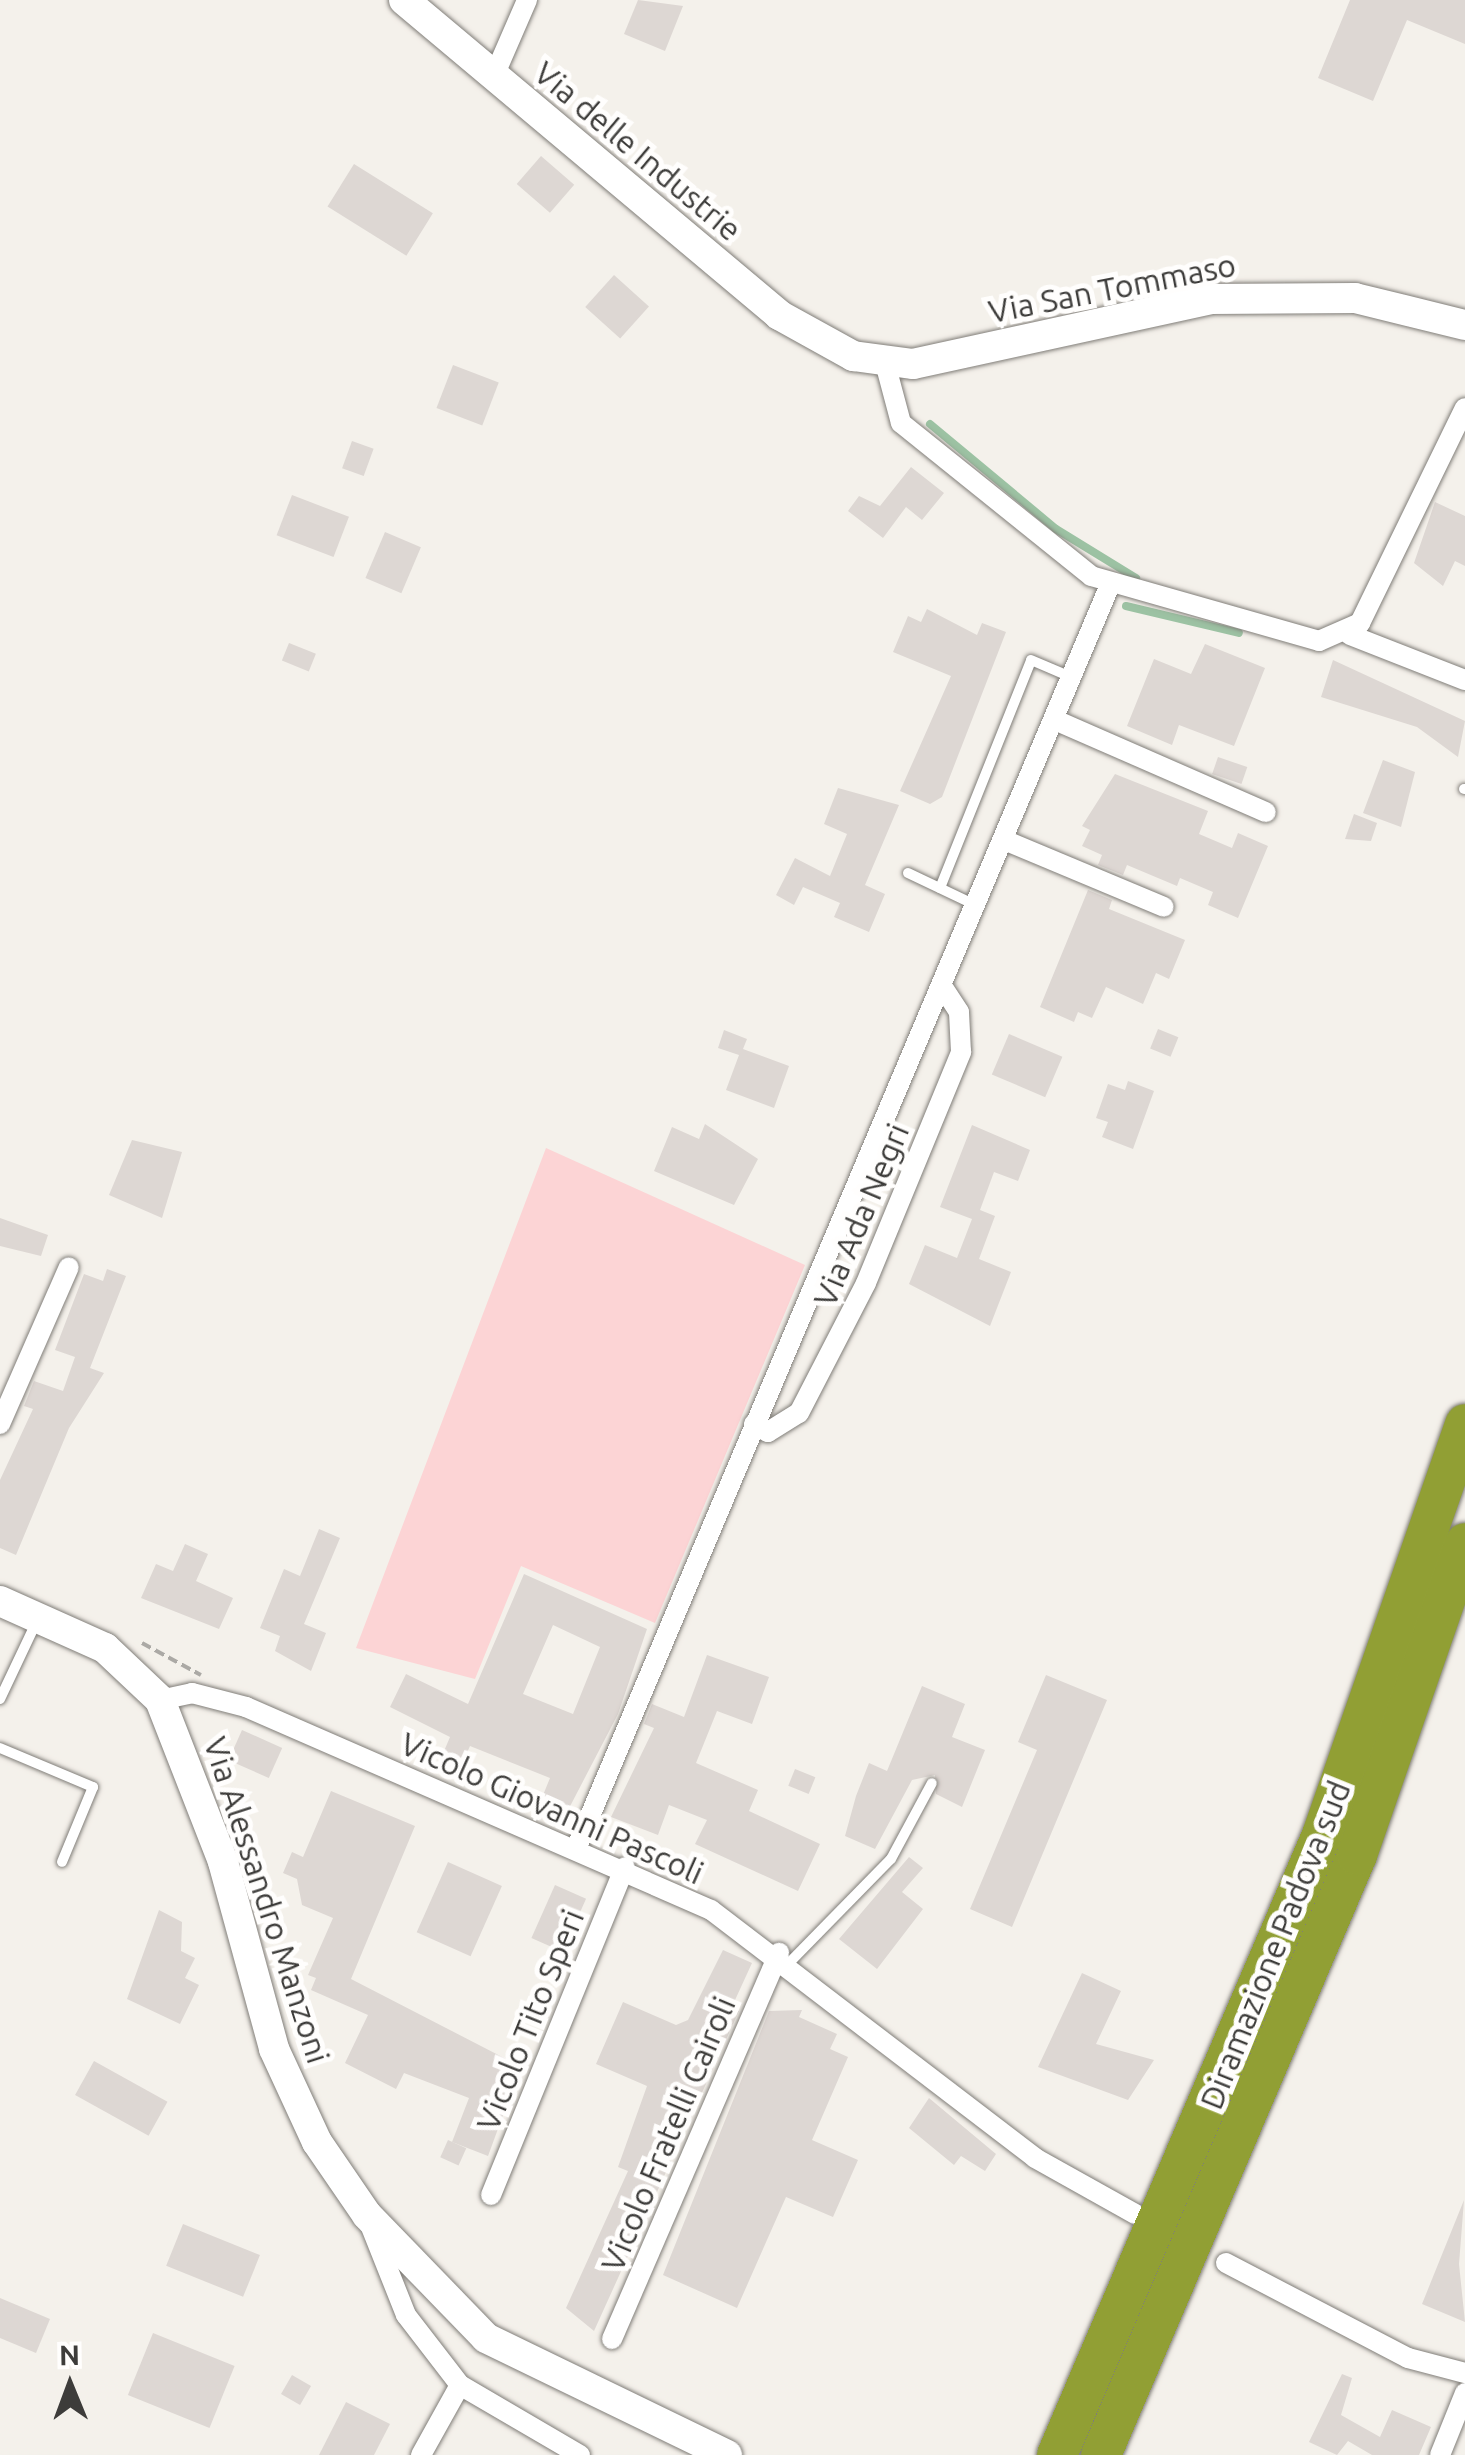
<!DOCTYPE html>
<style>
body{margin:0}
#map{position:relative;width:1465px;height:2455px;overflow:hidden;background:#f4f1eb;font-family:Ubuntu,sans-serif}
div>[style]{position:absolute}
.green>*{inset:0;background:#fcd4d5}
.stream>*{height:8px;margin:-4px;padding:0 4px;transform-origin:4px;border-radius:4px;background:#9cc2a3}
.building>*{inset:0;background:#ddd7d3;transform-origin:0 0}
.path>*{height:4px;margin-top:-2px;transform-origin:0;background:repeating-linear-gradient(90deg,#aba9a5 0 10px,transparent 0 15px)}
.roads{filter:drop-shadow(0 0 2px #807d78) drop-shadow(0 0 2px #807d78)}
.lane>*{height:10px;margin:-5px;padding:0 5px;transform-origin:5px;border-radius:5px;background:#fff}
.street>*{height:20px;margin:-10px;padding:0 10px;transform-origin:10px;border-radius:10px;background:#fff}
.secondary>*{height:30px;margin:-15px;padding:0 15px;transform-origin:15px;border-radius:15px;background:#fff}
.highway>*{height:40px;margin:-20px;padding:0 20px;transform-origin:20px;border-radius:20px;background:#919f34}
span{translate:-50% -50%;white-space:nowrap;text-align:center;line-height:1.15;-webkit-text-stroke:10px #fffefd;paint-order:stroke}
.street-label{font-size:32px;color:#3d3c3a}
.north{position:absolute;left:20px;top:2335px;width:100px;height:100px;-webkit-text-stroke:8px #fffefd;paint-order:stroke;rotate:359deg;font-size:28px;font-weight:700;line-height:40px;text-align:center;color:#3d3c3a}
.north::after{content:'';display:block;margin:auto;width:35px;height:45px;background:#3d3c3a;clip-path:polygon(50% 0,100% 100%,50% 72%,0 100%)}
</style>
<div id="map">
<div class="green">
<i style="clip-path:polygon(546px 1148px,805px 1265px,655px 1623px,521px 1566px,475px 1679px,356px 1648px)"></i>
</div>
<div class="stream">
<i style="left:930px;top:424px;width:164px;rotate:39.8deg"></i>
<i style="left:1056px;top:529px;width:94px;rotate:31.5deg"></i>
<i style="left:1126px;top:606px;width:116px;rotate:13.4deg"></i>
</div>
<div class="building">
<i style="clip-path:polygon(638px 0,683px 6px,665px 51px,624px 34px)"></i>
<i style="clip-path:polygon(1350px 0,1465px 0,1465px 44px,1407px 20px,1373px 101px,1318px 78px)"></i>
<i style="left:541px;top:156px;width:44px;height:37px;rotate:41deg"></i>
<i style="left:354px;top:164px;width:93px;height:50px;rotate:32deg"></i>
<i style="left:614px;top:275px;width:47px;height:43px;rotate:42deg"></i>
<i style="left:453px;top:365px;width:49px;height:46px;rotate:21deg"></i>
<i style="left:352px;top:441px;width:23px;height:29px;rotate:20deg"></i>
<i style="clip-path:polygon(911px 467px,944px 493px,922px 520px,906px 507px,883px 538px,848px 511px,859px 496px,880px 506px)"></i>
<i style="left:292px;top:495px;width:61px;height:43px;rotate:21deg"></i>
<i style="clip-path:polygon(1435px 502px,1465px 516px,1465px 566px,1455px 561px,1443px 586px,1414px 563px)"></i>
<i style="left:385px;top:532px;width:39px;height:50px;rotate:23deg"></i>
<i style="clip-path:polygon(927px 609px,977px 635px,982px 623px,1006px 632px,942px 797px,930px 804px,900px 791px,951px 676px,893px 652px,908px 616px,921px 622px)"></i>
<i style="left:289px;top:643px;width:29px;height:19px;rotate:22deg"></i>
<i style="clip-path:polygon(1205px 644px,1265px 668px,1234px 746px,1179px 725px,1172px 745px,1127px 726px,1154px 659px,1191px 674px)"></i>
<i style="clip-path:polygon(1333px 660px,1465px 721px,1458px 757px,1417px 727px,1321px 697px)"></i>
<i style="left:1218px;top:757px;width:31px;height:18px;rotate:19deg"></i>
<i style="clip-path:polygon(1383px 760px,1415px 772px,1401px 827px,1363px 813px)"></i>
<i style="clip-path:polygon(1115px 774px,1208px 811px,1199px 834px,1232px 848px,1238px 833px,1268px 846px,1238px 918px,1208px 905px,1213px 892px,1180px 878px,1177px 886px,1127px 865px,1123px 875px,1098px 865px,1102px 855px,1082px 846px,1090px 830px,1082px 826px)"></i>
<i style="clip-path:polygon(838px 788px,899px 805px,865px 885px,885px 894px,869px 932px,834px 917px,840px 903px,803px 887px,794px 905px,776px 895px,795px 858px,830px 876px,847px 834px,824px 824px)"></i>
<i style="clip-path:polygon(1354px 814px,1377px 823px,1371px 841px,1345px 839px)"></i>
<i style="clip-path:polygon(1088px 890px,1112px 900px,1109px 909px,1185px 940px,1169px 979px,1156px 973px,1143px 1004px,1106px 987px,1092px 1018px,1078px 1012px,1074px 1022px,1040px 1007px)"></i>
<i style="left:1158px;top:1029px;width:22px;height:21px;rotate:22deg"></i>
<i style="clip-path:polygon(724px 1030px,747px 1039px,743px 1049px,789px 1066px,774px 1108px,726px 1090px,739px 1055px,718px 1048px)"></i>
<i style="left:1009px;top:1034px;width:58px;height:44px;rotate:23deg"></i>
<i style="clip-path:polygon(1128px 1081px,1154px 1091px,1133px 1149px,1102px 1137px,1108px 1122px,1096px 1118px,1108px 1084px,1125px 1090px)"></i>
<i style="clip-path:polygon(705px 1124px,758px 1159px,734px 1205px,654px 1171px,672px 1127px,699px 1139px)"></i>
<i style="clip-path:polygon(972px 1125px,1030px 1150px,1018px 1181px,994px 1172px,980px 1210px,995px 1216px,979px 1259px,1011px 1272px,990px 1326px,909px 1284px,925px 1245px,957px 1258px,972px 1219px,940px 1207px)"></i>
<i style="clip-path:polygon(132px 1140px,182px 1152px,162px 1218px,109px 1195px)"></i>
<i style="clip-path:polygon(0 1218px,48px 1235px,41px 1256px,0 1246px)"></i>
<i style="clip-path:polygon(107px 1269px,126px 1276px,90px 1368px,104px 1373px,69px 1428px,16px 1555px,0 1548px,0 1480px,33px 1409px,24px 1406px,34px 1381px,63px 1391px,75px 1357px,55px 1350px,84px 1274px,103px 1281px)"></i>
<i style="clip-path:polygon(319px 1529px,340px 1538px,304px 1624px,326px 1633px,311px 1671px,275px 1651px,280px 1636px,260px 1628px,284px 1569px,300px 1576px)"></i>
<i style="clip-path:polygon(185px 1544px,208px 1554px,196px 1581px,233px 1598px,219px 1629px,141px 1598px,156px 1564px,173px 1571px)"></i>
<i style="clip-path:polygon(evenodd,524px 1574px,647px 1629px,618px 1714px,565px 1816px,539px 1805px,550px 1778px,470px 1746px,459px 1771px,439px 1763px,450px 1737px,390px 1707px,406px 1674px,468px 1704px,524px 1574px,553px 1625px,600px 1647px,573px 1714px,523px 1694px,553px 1625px)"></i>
<i style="clip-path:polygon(707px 1655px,769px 1677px,752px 1724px,717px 1711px,696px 1763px,758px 1790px,749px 1811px,820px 1844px,798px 1891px,695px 1844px,707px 1820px,669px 1805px,658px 1835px,611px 1817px,654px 1728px,644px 1724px,652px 1704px,684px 1717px)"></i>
<i style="clip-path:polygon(1046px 1675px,1107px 1700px,1012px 1927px,970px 1909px,1037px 1750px,1018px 1742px)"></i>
<i style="clip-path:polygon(922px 1686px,965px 1704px,952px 1737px,985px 1750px,962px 1807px,936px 1794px,935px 1775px,912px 1780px,875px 1849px,845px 1836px,856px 1796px,869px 1763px,887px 1771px)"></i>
<i style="left:242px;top:1730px;width:44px;height:33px;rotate:24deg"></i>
<i style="left:795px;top:1769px;width:22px;height:18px;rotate:22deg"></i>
<i style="clip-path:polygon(331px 1791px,415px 1826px,351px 1979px,512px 2062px,504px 2085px,513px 2088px,488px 2156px,452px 2142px,469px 2098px,404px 2073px,396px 2089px,345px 2063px,368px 2015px,311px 1990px,316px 1978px,308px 1975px,333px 1918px,302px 1905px,297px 1879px,283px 1873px,292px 1852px,303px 1857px)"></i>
<i style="clip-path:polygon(909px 1857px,923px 1868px,902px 1892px,923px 1909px,877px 1969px,839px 1939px)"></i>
<i style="left:448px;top:1862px;width:59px;height:77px;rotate:24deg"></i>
<i style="left:555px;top:1885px;width:34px;height:58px;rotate:24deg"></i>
<i style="clip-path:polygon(159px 1910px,182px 1922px,181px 1951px,195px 1958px,185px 1978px,199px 1985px,180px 2024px,127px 1999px)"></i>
<i style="clip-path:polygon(723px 1950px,752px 1963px,730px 2011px,739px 2011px,594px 2331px,566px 2308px,628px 2171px,618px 2167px,647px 2086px,596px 2064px,623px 2002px,676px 2025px,688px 2020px)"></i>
<i style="clip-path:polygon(1082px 1973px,1121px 1991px,1096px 2044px,1154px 2060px,1128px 2100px,1038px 2067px)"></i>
<i style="clip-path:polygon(802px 2010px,799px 2017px,837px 2034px,830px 2049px,848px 2057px,812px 2140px,858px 2160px,833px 2217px,786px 2197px,737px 2308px,663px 2275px,769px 2011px)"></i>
<i style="left:94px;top:2061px;width:84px;height:39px;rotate:29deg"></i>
<i style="clip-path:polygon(929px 2098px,996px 2154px,985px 2171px,961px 2156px,954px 2165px,909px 2128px)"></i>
<i style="left:448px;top:2140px;width:20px;height:19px;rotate:24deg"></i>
<i style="clip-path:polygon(1464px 2200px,1459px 2264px,1465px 2322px,1422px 2304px)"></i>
<i style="left:183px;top:2224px;width:83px;height:45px;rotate:22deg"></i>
<i style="clip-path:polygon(0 2298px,50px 2319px,36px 2353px,0 2338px)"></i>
<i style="left:153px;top:2333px;width:88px;height:67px;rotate:22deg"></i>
<i style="clip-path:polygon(1342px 2374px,1352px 2378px,1341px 2415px,1380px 2437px,1392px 2410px,1431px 2427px,1419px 2455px,1372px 2455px,1348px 2441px,1337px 2455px,1309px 2442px)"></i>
<i style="left:292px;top:2375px;width:22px;height:22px;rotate:30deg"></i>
<i style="clip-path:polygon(346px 2402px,390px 2424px,374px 2455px,319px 2455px)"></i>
</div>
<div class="path">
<i style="left:142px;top:1643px;width:67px;rotate:28.5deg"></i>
</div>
<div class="roads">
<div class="lane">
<i style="left:1464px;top:789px;width:1px"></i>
<i style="left:908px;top:873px;width:74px;rotate:25.5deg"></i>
<i style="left:940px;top:888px;width:245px;rotate:-68.2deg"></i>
<i style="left:1031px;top:660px;width:43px;rotate:23deg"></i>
<i style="left:0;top:1699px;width:84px;rotate:-64.7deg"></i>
<i style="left:0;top:1748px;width:101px;rotate:22.8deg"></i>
<i style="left:93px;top:1787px;width:81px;rotate:112.5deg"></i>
<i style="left:790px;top:1962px;width:144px;rotate:-45.6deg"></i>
<i style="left:891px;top:1859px;width:86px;rotate:-61.7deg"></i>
</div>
<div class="street">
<i style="left:494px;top:76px;width:83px;rotate:-66.5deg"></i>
<i style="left:885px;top:363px;width:62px;rotate:75.1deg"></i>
<i style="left:901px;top:423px;width:244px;rotate:38.8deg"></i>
<i style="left:1091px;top:576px;width:237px;rotate:15.9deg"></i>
<i style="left:1319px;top:641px;width:45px;rotate:-23.7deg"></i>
<i style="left:1360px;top:623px;width:239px;rotate:-64deg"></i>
<i style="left:1350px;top:635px;width:123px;rotate:21.4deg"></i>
<i style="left:1055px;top:720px;width:230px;rotate:23.6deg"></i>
<i style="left:1004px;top:840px;width:173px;rotate:22.7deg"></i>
<i style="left:0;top:1424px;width:171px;rotate:-66.3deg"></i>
<i style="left:754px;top:1424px;width:16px;rotate:30deg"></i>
<i style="left:768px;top:1432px;width:36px;rotate:-32deg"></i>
<i style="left:799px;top:1413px;width:146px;rotate:-62.7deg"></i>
<i style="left:866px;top:1283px;width:250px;rotate:-67.6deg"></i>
<i style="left:961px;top:1052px;width:40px;rotate:-92.9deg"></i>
<i style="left:959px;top:1012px;width:27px;rotate:-123deg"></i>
<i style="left:160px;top:1700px;width:33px;rotate:-12deg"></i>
<i style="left:192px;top:1693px;width:56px;rotate:14.5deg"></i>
<i style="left:246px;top:1707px;width:507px;rotate:23.58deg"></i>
<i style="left:711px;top:1910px;width:408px;rotate:37.4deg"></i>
<i style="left:1035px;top:2158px;width:115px;rotate:29.2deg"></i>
<i style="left:576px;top:1849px;width:1372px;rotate:-67.1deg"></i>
<i style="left:491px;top:2195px;width:354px;rotate:-67.8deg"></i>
<i style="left:367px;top:2217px;width:105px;rotate:68.3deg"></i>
<i style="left:406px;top:2315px;width:88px;rotate:52.4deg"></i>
<i style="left:460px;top:2385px;width:139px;rotate:30.3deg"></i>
<i style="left:1226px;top:2263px;width:205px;rotate:27.6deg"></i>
<i style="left:1408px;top:2358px;width:59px;rotate:14.7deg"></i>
<i style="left:612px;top:2339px;width:421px;rotate:-66.6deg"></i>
<i style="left:421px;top:2455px;width:80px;rotate:-60.9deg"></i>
<i style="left:1440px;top:2455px;width:67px;rotate:-68deg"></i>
</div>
<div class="secondary">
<i style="left:404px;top:0;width:490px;rotate:40deg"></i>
<i style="left:779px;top:315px;width:85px;rotate:29deg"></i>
<i style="left:853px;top:356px;width:61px;rotate:7.6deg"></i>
<i style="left:913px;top:364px;width:304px;rotate:-12.3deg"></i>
<i style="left:1210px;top:299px;width:145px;rotate:-0.4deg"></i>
<i style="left:1355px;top:298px;width:113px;rotate:13.8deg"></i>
<i style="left:0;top:1601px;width:115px;rotate:24.1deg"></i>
<i style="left:105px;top:1648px;width:76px;rotate:43.4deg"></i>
<i style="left:160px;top:1700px;width:174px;rotate:68.7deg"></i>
<i style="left:223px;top:1862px;width:194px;rotate:74.7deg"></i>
<i style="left:274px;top:2049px;width:102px;rotate:65.2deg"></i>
<i style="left:317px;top:2142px;width:88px;rotate:55.6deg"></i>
<i style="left:367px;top:2215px;width:171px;rotate:45.9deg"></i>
<i style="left:486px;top:2338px;width:268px;rotate:25.9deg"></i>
</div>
<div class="highway">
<i style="left:1057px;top:2455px;width:674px;rotate:-66.86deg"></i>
<i style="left:1322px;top:1835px;width:435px;rotate:-70.8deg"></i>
<i style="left:1101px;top:2455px;width:652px;rotate:-66.89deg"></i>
<i style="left:1357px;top:1855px;width:330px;rotate:-70.9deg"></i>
</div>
</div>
<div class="street-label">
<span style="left:638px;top:151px;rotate:40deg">Via delle Industrie</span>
<span style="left:1112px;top:288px;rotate:-11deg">Via San Tommaso</span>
<span style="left:861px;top:1215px;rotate:-67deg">Via Ada Negri</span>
<span style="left:552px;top:1808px;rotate:24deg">Vicolo Giovanni Pascoli</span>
<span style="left:267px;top:1900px;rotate:72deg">Via Alessandro Manzoni</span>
<span style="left:1275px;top:1945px;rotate:-68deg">Diramazione Padova sud</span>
<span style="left:530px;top:2020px;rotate:-68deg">Vicolo Tito Speri</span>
<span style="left:668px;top:2134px;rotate:-67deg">Vicolo Fratelli Cairoli</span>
</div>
<div class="north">N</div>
</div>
